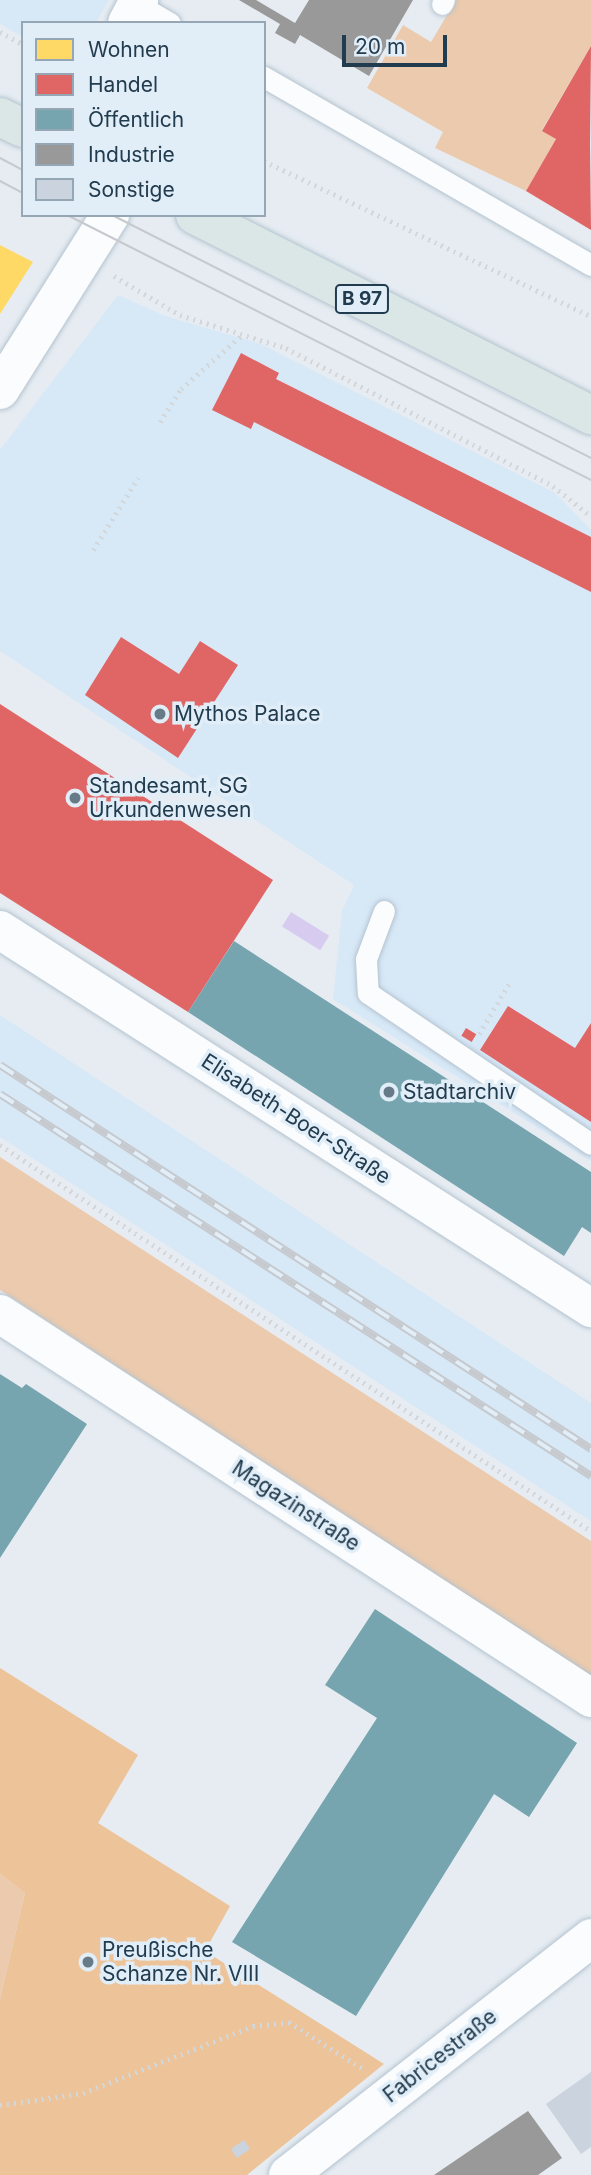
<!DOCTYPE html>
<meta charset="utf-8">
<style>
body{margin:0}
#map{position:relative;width:591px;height:2175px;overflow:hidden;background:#e6ecf2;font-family:Inter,sans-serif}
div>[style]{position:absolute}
.built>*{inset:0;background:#d7e8f7}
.green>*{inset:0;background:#eccaad}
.forest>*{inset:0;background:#edc39a}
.water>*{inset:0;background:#d7ccef;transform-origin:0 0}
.homes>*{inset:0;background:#ffd966}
.shops>*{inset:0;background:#e06666;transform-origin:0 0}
.public>*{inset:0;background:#76a5af}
.industry>*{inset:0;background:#999}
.building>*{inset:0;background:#cad3de;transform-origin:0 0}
.path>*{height:4.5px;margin-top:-2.25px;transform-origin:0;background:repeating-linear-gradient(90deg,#d3d7d9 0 2px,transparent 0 7px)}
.roads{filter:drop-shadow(0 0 2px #b4c3cf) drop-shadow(0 0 2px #b4c3cf)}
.lane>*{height:21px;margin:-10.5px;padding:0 10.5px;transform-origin:10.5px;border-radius:10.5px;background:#fbfcfd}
.street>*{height:38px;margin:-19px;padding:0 19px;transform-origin:19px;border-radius:19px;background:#fbfcfd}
.primary>*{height:38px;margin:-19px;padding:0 19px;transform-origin:19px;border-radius:19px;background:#dae7e6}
.tram>*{height:2px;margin:-1px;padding:0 1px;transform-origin:1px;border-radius:1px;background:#c6c9cd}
.rail>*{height:8px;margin-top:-4px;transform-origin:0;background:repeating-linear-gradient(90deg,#e1edf7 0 16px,#c6c9cd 0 32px);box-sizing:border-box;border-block:2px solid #c6c9cd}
.dots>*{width:19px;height:19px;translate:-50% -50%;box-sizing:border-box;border:4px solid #e1edf7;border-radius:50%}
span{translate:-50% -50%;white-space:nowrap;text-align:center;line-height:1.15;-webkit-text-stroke:7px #e1edf7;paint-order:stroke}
.shield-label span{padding:2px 5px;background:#e1edf7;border:2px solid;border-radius:5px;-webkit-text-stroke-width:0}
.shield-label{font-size:19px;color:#223c4f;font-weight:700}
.poi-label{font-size:21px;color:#223c4f}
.left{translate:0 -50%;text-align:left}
.street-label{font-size:21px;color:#223c4f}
.legend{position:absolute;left:21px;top:21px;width:245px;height:196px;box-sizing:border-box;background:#e1edf7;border:2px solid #95a6b4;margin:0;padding:9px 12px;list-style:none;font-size:21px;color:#223c4f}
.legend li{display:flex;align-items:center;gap:14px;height:35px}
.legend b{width:35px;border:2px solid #95a6b4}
.scale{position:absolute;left:342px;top:35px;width:105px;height:32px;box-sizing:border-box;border:4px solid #223c4f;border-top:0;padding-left:9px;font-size:21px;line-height:24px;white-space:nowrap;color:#223c4f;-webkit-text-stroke:5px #e1edf7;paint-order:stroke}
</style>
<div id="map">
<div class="built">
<i style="clip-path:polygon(0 0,109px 0,96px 23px,23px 23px,23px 37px,0 24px)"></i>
<i style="clip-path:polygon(118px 295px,165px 316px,261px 344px,555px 493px,591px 530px,591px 1161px,333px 999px,342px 911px,354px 885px,0 651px,0 450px)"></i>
<i style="clip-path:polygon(0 1015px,591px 1403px,591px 1521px,0 1137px)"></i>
</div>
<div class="green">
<i style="clip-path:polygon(456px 0,591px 0,591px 46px,542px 130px,556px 139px,526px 191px,435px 148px,443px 132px,367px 88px,403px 25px,431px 42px)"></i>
<i style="clip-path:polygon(0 1157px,591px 1541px,591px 1676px,0 1290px)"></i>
<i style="clip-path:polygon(0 1874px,25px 1893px,0 1999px)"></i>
</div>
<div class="forest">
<i style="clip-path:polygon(0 1668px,138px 1755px,98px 1823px,230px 1906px,205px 1951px,384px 2064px,247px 2175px,0 2175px,0 1999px,25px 1893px,0 1874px)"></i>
</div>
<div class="water">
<i style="left:291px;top:912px;width:45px;height:17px;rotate:32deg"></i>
</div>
<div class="homes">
<i style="clip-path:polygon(0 245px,33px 262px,0 314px)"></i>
</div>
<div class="shops">
<i style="clip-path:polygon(591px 46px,590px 144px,591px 230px,526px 191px,556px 139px,542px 131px)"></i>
<i style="clip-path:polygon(241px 353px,279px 373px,276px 379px,591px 537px,591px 592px,254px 422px,251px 429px,212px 410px)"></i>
<i style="clip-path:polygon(121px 637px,179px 674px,200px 641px,238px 665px,178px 758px,85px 695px)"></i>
<i style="clip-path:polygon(0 704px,273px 880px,188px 1012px,0 893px)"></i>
<i style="clip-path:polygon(508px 1006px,575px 1048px,591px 1023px,591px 1122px,480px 1050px)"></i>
<i style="left:466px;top:1028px;width:12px;height:9px;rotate:31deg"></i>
</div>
<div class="public">
<i style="clip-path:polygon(234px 941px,591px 1172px,591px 1233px,582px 1227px,564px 1256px,188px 1012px)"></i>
<i style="clip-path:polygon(0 1374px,22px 1388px,26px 1384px,87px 1424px,0 1558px)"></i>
<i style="clip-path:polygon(375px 1609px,577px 1743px,529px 1817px,494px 1794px,356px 2016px,232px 1942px,377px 1718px,325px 1685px)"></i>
</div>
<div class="industry">
<i style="clip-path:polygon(239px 0,256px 0,295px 23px,309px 0,413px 0,369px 76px,300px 35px,295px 44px,275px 33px,280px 24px)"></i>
<i style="clip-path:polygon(528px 2111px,562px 2158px,538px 2175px,434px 2175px)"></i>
</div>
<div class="building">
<i style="clip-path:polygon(591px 2072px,591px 2147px,581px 2154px,546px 2104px)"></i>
<i style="left:244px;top:2140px;width:11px;height:16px;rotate:56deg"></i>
</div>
<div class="path">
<i style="left:0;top:32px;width:26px;rotate:28deg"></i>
<i style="left:264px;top:161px;width:362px;rotate:25.4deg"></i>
<i style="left:114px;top:276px;width:77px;rotate:30.6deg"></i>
<i style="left:180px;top:315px;width:111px;rotate:17.3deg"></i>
<i style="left:286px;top:348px;width:301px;rotate:27.3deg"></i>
<i style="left:553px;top:486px;width:48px;rotate:38.3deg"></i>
<i style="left:160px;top:422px;width:39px;rotate:-58deg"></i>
<i style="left:181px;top:389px;width:83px;rotate:-41.6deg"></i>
<i style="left:93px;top:550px;width:85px;rotate:-58deg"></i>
<i style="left:479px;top:1034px;width:61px;rotate:-59.2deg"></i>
<i style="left:0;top:1145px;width:706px;rotate:33.15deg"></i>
<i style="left:0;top:2105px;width:84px;rotate:-8.2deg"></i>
<i style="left:83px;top:2093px;width:183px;rotate:-21.5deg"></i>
<i style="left:253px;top:2026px;width:36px;rotate:-6deg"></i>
<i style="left:289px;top:2022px;width:90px;rotate:32.3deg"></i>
</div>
<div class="roads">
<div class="lane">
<i style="left:137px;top:4px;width:38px;rotate:30deg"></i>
<i style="left:442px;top:4px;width:4px;rotate:-63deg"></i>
<i style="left:264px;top:77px;width:377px;rotate:29.9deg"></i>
<i style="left:384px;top:911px;width:51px;rotate:110.6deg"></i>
<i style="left:366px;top:959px;width:34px;rotate:87deg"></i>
<i style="left:368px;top:993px;width:269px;rotate:34.1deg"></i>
</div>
<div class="street">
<i style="left:127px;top:23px;width:26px;rotate:-62deg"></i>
<i style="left:0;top:390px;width:207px;rotate:-57.8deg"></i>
<i style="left:0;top:930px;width:702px;rotate:32.6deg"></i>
<i style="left:0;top:1314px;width:705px;rotate:33.01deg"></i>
<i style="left:288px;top:2175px;width:385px;rotate:-38deg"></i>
</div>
<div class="primary">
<i style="left:0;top:117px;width:25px;rotate:26deg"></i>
<i style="left:195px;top:215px;width:444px;rotate:26.8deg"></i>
</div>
</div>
<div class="tram">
<i style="left:0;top:158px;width:26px;rotate:28deg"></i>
<i style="left:0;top:181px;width:26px;rotate:28deg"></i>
<i style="left:67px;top:215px;width:587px;rotate:26.83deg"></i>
<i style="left:112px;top:215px;width:537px;rotate:26.9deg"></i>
</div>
<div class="rail">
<i style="left:0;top:1065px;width:705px;rotate:33.01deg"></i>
<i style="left:0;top:1094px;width:704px;rotate:32.88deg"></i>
</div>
<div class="dots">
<i style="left:160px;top:714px;background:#677a88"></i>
<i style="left:75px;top:798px;background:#677a88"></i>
<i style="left:389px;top:1092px;background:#677a88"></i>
<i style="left:88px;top:1962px;background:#677a88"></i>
</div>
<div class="shield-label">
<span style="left:362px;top:299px">B 97</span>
</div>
<div class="poi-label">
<span class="left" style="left:174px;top:714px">Mythos Palace</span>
<span class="left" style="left:89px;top:798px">Standesamt, SG<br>Urkundenwesen</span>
<span class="left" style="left:403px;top:1092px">Stadtarchiv</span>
<span class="left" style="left:102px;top:1962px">Preußische<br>Schanze Nr. VIII</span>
</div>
<div class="street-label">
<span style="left:296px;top:1119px;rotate:33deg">Elisabeth-Boer-Straße</span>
<span style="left:296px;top:1506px;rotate:33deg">Magazinstraße</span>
<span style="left:440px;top:2056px;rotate:-38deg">Fabricestraße</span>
</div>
<ul class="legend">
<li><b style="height:19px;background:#ffd966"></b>Wohnen</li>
<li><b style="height:19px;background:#e06666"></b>Handel</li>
<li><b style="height:19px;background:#76a5af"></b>Öffentlich</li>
<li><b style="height:19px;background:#999"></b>Industrie</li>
<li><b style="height:19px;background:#cad3de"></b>Sonstige</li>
</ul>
<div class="scale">20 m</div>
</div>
